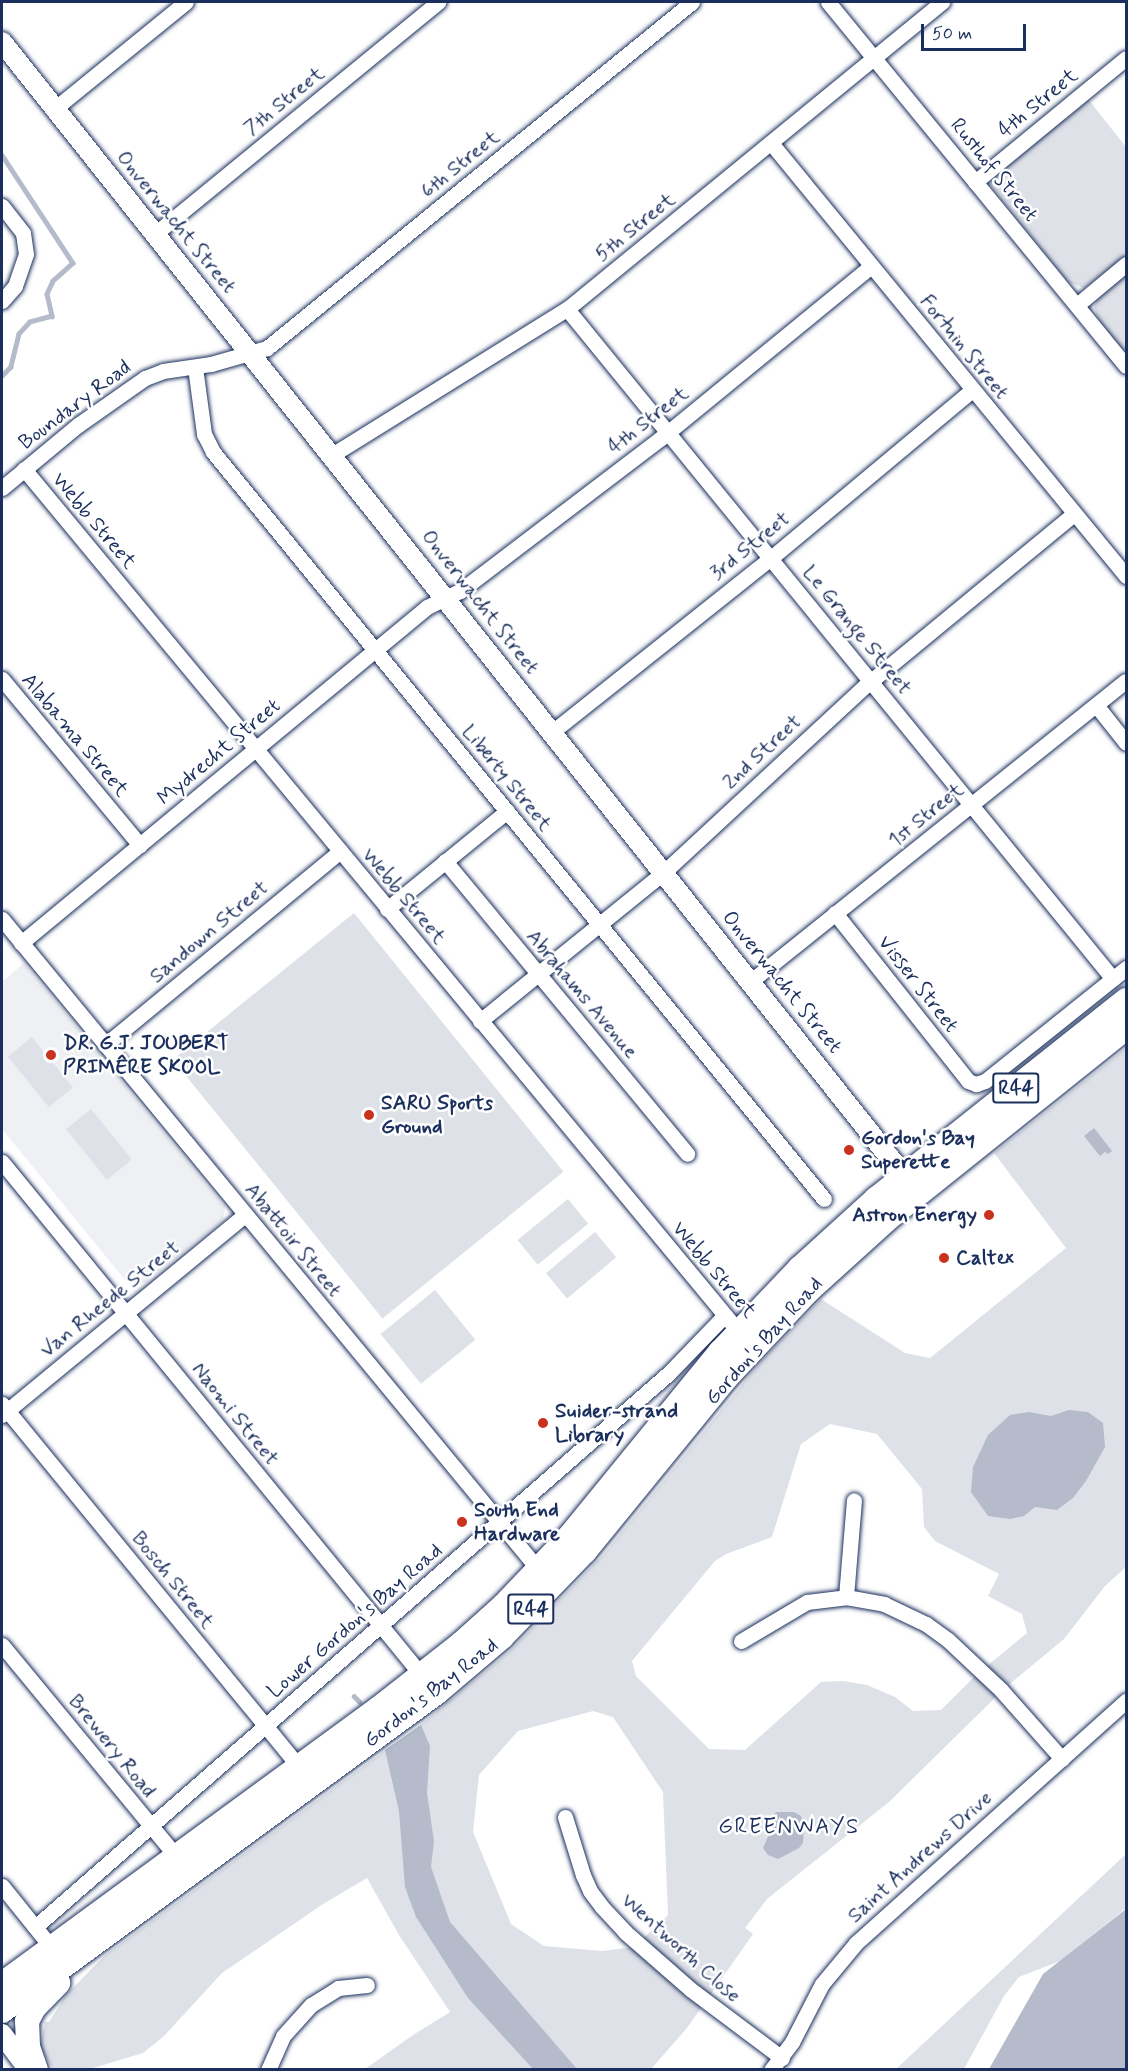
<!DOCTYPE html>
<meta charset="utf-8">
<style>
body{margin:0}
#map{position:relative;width:1128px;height:2071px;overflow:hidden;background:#fff;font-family:Mynerve,sans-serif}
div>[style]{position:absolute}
.built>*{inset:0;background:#eff0f4}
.green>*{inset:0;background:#dee1e7;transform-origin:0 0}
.water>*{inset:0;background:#b5bbca}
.stream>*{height:4.5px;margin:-2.25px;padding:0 2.25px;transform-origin:2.25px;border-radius:2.25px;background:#b5bbca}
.roads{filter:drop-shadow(0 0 2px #1b2f5e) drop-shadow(0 0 2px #1b2f5e)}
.minor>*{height:15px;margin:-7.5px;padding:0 7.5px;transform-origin:7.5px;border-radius:7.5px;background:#fff}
.tertiary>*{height:20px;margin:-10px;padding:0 10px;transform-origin:10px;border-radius:10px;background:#fff}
.primary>*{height:24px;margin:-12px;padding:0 12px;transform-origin:12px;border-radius:12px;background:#fff}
.dots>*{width:16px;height:16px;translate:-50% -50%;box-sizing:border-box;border:3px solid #fff;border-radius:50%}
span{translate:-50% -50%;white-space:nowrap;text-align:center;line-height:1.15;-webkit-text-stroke:5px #fff;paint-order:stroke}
.shield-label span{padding:2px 4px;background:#fff;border:2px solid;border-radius:4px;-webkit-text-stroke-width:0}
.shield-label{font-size:20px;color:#1b2f5e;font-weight:700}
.street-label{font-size:21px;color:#1b2f5e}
.poi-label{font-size:21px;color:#1b2f5e;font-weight:700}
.left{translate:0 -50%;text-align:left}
.right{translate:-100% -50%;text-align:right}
.neighbourhood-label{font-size:22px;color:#1b2f5e;letter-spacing:1.5px}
.frame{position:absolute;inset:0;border:3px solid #1b2f5e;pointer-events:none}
.scale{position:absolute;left:921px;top:24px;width:105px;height:27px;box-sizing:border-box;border:3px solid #1b2f5e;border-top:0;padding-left:8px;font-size:18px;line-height:21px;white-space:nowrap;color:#1b2f5e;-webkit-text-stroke:4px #fff;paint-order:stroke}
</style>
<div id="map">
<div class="built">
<i style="clip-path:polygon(24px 963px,225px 1207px,223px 1220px,145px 1283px,125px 1280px,2px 1129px,2px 982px)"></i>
</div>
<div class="green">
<i style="clip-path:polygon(1088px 99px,1126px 147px,1126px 257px,1084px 288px,1068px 282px,990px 185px,992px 177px)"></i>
<i style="clip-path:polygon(1126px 273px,1126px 354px,1098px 319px,1094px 307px,1099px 295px)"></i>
<i style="left:354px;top:913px;width:333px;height:233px;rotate:51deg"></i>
<i style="left:32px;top:1037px;width:65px;height:31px;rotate:51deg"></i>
<i style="clip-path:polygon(evenodd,1126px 1048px,1126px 1567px,1105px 1586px,1064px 1639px,1006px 1687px,889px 1802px,767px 1899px,745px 1928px,753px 1934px,687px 2028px,651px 2069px,365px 2069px,413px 2035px,450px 2012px,399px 1935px,367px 1878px,323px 1904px,222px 1973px,164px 2036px,143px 2053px,90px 2069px,53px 2069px,40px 2047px,45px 2022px,49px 2022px,66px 1995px,104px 1956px,424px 1722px,510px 1651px,604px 1554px,759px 1364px,821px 1299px,905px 1353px,930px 1358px,1066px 1248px,994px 1153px,1126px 1048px,830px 1424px,877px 1434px,922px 1489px,924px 1527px,935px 1541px,999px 1574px,988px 1596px,1022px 1614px,1027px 1633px,976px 1675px,941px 1710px,913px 1711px,895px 1697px,867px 1685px,843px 1681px,821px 1682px,745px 1750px,709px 1749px,636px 1676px,632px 1661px,715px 1561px,726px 1554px,772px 1537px,801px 1444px,830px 1424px,1126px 1048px,593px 1711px,613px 1717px,663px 1792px,668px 1915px,634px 1947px,602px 1951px,544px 1946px,511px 1924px,473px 1832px,479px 1775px,518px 1731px,593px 1711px)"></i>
<i style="left:91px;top:1109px;width:65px;height:32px;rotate:51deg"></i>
<i style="left:568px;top:1199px;width:32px;height:65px;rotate:51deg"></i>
<i style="left:595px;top:1232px;width:33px;height:64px;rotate:50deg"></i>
<i style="left:435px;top:1290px;width:64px;height:70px;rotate:51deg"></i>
<i style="clip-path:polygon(1126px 1854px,1126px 1908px,1060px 1961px,1019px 1977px,1004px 1996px,964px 2069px,896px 2069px)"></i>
</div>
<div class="water">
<i style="clip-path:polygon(1094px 1128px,1112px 1151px,1108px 1154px,1105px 1152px,1100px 1156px,1084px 1136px)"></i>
<i style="clip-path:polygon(1069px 1410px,1088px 1412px,1103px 1423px,1105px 1447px,1086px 1481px,1073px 1498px,1057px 1510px,1035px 1507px,1024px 1516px,1010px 1519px,988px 1516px,971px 1492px,973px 1467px,988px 1435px,1010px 1415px,1029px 1412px,1051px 1416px)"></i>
<i style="clip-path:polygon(421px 1725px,430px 1746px,427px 1793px,434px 1841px,431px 1867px,450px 1922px,577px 2069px,533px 2069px,468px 1998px,416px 1917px,405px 1887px,399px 1811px,385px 1750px)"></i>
<i style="clip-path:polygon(776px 1812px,794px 1812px,801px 1816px,804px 1826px,803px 1843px,799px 1848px,778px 1859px,768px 1855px,763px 1848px,773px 1825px,772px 1817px)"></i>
<i style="clip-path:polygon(1126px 1909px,1126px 2069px,989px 2069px,1043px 1974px)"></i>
</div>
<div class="stream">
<i style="left:2px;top:155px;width:129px;rotate:56.7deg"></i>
<i style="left:73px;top:263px;width:27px;rotate:138deg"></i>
<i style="left:53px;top:281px;width:14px;rotate:115deg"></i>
<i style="left:47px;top:294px;width:23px;rotate:77deg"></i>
<i style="left:52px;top:316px;width:23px;rotate:165deg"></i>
<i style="left:30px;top:322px;width:16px;rotate:133deg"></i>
<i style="left:19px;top:334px;width:34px;rotate:104deg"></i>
<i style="left:11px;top:367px;width:13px;rotate:135deg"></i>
<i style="left:354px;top:1696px;width:8px;rotate:45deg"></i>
</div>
<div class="roads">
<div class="minor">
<i style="left:828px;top:2px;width:470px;rotate:50.7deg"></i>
<i style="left:53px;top:110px;width:171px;rotate:-39.1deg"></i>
<i style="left:771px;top:143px;width:560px;rotate:50.65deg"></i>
<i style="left:975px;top:182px;width:195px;rotate:-39.4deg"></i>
<i style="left:2px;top:206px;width:34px;rotate:52deg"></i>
<i style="left:23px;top:233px;width:21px;rotate:82deg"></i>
<i style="left:26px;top:254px;width:34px;rotate:109deg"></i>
<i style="left:15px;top:286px;width:20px;rotate:131deg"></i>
<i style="left:156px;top:233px;width:365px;rotate:-39.3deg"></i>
<i style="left:1077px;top:305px;width:64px;rotate:-39.9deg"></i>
<i style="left:567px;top:309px;width:864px;rotate:50.82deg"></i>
<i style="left:195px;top:367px;width:68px;rotate:82.3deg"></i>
<i style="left:204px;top:434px;width:20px;rotate:63deg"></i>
<i style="left:213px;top:452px;width:965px;rotate:50.72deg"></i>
<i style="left:332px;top:455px;width:277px;rotate:-31.9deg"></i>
<i style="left:567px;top:309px;width:485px;rotate:-39.3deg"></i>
<i style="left:24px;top:469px;width:1129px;rotate:50.36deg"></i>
<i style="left:2px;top:488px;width:99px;rotate:-39.7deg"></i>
<i style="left:78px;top:425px;width:82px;rotate:-35deg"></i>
<i style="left:145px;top:378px;width:19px;rotate:-21deg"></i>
<i style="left:163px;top:371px;width:49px;rotate:-8.3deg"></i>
<i style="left:211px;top:364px;width:58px;rotate:-15.9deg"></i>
<i style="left:267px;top:348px;width:548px;rotate:-39.15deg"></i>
<i style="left:2px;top:679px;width:216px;rotate:50.3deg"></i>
<i style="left:1096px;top:705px;width:48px;rotate:51.7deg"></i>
<i style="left:552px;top:732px;width:280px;rotate:-38.5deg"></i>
<i style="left:771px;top:558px;width:262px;rotate:-39.9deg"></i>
<i style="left:445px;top:861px;width:380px;rotate:50.4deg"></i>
<i style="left:387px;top:909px;width:155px;rotate:-39.2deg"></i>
<i style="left:835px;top:913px;width:214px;rotate:51.6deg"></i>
<i style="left:968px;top:1081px;width:9px;rotate:21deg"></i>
<i style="left:976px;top:1084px;width:9px;rotate:-18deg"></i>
<i style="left:985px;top:1081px;width:181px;rotate:-38.7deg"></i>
<i style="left:2px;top:919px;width:850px;rotate:50.49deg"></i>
<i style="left:21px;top:943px;width:527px;rotate:-39.61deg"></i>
<i style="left:427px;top:607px;width:37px;rotate:-26deg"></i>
<i style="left:460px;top:591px;width:253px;rotate:-37.3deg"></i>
<i style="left:661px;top:438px;width:270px;rotate:-39.3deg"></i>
<i style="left:751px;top:981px;width:480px;rotate:-38.7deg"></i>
<i style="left:480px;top:1021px;width:237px;rotate:-39deg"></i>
<i style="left:664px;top:872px;width:274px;rotate:-42.8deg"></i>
<i style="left:865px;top:686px;width:271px;rotate:-39.5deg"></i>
<i style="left:105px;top:1045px;width:305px;rotate:-39.5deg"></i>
<i style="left:2px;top:1162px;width:672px;rotate:50.74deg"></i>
<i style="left:2px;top:1404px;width:477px;rotate:50.7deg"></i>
<i style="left:2px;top:1415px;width:315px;rotate:-39.5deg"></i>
<i style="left:846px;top:1597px;width:97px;rotate:-85.3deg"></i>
<i style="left:741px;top:1641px;width:77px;rotate:-30.6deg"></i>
<i style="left:807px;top:1602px;width:39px;rotate:-7deg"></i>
<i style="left:846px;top:1597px;width:39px;rotate:10deg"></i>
<i style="left:884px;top:1604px;width:47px;rotate:25.5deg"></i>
<i style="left:926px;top:1624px;width:27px;rotate:36deg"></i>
<i style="left:948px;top:1640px;width:73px;rotate:43.3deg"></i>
<i style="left:1001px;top:1690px;width:92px;rotate:48.5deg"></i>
<i style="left:2px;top:1645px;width:281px;rotate:50.5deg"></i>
<i style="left:565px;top:1817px;width:61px;rotate:72.8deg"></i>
<i style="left:583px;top:1875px;width:17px;rotate:66deg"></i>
<i style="left:590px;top:1891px;width:20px;rotate:53deg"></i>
<i style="left:602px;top:1907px;width:34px;rotate:47deg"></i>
<i style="left:625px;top:1932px;width:86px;rotate:41.2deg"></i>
<i style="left:690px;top:1989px;width:115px;rotate:36.9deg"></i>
<i style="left:2px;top:1886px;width:78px;rotate:51.2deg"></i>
<i style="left:35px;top:1927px;width:842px;rotate:-41.15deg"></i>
<i style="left:669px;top:1373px;width:79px;rotate:-46deg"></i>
<i style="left:268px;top:2070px;width:37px;rotate:-66deg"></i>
<i style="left:283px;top:2036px;width:42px;rotate:-47.9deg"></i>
<i style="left:311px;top:2005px;width:32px;rotate:-32deg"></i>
<i style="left:338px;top:1988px;width:29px;rotate:-6deg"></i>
<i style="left:771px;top:2070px;width:35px;rotate:-53deg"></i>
<i style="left:792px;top:2042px;width:65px;rotate:-62.7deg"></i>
<i style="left:822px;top:1984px;width:53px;rotate:-50.3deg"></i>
<i style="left:856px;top:1943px;width:363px;rotate:-41.9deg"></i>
</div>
<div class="tertiary">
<i style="left:2px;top:42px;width:1463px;rotate:51.49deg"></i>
<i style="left:2px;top:2034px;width:45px;rotate:53.1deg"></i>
</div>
<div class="primary">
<i style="left:2px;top:1984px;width:466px;rotate:-36.2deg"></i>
<i style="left:378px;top:1709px;width:107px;rotate:-38.2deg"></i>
<i style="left:462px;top:1643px;width:57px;rotate:-42.1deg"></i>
<i style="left:504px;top:1605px;width:94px;rotate:-46.3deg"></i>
<i style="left:569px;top:1537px;width:239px;rotate:-50.8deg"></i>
<i style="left:720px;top:1352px;width:116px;rotate:-46.4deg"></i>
<i style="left:800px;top:1268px;width:103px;rotate:-42.2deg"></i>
<i style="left:876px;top:1199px;width:320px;rotate:-38.5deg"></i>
<i style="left:2px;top:2011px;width:538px;rotate:-36.23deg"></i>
<i style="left:436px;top:1693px;width:87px;rotate:-40.3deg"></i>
<i style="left:502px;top:1637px;width:120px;rotate:-46deg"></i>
<i style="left:585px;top:1551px;width:223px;rotate:-50.8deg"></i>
<i style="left:726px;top:1378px;width:121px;rotate:-46.7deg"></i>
<i style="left:809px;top:1290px;width:110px;rotate:-42.1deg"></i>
<i style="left:891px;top:1216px;width:301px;rotate:-38.7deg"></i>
<i style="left:36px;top:2070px;width:24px;rotate:-109deg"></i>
<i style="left:28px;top:2047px;width:26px;rotate:-92deg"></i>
<i style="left:27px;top:2021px;width:15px;rotate:-62deg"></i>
<i style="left:34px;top:2008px;width:35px;rotate:-46deg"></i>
</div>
</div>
<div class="dots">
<i style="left:51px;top:1055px;background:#c8321e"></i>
<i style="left:369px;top:1115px;background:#c8321e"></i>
<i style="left:849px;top:1150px;background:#c8321e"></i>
<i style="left:989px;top:1215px;background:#c8321e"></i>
<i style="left:944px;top:1258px;background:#c8321e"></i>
<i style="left:543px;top:1423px;background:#c8321e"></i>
<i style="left:462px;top:1522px;background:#c8321e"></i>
</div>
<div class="shield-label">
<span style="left:1016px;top:1088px">R44</span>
<span style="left:531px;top:1609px">R44</span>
</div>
<div class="street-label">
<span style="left:284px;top:101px;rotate:-39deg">7th Street</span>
<span style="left:1038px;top:103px;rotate:-39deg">4th Street</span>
<span style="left:460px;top:164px;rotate:-39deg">6th Street</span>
<span style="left:994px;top:170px;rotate:51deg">Rusthof Street</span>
<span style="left:176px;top:222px;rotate:51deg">Onverwacht Street</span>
<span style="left:635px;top:227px;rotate:-39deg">5th Street</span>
<span style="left:964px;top:347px;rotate:51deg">Fortuin Street</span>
<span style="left:75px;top:405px;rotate:-37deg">Boundary Road</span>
<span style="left:648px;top:420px;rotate:-38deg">4th Street</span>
<span style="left:94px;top:521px;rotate:50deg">Webb Street</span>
<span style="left:750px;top:546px;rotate:-39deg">3rd Street</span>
<span style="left:480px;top:602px;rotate:52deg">Onverwacht Street</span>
<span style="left:857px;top:630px;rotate:51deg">Le Grange Street</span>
<span style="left:75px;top:735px;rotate:50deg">Alabama Street</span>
<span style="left:219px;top:752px;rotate:-40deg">Mydrecht Street</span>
<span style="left:762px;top:752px;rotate:-43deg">2nd Street</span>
<span style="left:507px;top:778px;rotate:51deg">Liberty Street</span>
<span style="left:926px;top:815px;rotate:-39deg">1st Street</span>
<span style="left:404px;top:896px;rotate:50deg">Webb Street</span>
<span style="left:209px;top:932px;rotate:-40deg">Sandown Street</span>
<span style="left:782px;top:982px;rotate:51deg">Onverwacht Street</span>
<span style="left:918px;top:984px;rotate:52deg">Visser Street</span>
<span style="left:582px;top:994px;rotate:50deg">Abrahams Avenue</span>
<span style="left:293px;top:1240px;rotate:51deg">Abattoir Street</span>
<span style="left:714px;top:1270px;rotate:50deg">Webb Street</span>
<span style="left:110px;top:1299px;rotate:-39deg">Van Rheede Street</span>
<span style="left:764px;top:1341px;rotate:-48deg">Gordon's Bay Road</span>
<span style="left:235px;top:1414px;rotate:51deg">Naomi Street</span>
<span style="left:173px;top:1580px;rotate:51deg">Bosch Street</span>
<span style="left:355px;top:1621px;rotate:-41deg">Lower Gordon's Bay Road</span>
<span style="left:431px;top:1693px;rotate:-38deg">Gordon's Bay Road</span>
<span style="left:112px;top:1746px;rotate:51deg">Brewery Road</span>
<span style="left:920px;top:1857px;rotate:-42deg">Saint Andrews Drive</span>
<span style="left:681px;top:1948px;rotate:42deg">Wentworth Close</span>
</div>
<div class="poi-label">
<span class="left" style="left:63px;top:1055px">DR. G.J. JOUBERT<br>PRIMÊRE SKOOL</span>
<span class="left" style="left:381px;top:1115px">SARU Sports<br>Ground</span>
<span class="left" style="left:861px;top:1150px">Gordon's Bay<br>Superette</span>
<span class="right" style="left:977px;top:1215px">Astron Energy</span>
<span class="left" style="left:956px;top:1258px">Caltex</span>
<span class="left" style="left:555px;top:1423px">Suider-strand<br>Library</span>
<span class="left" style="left:474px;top:1522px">South End<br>Hardware</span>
</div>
<div class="neighbourhood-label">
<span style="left:789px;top:1828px">GREENWAYS</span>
</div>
<div class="frame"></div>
<div class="scale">50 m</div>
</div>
